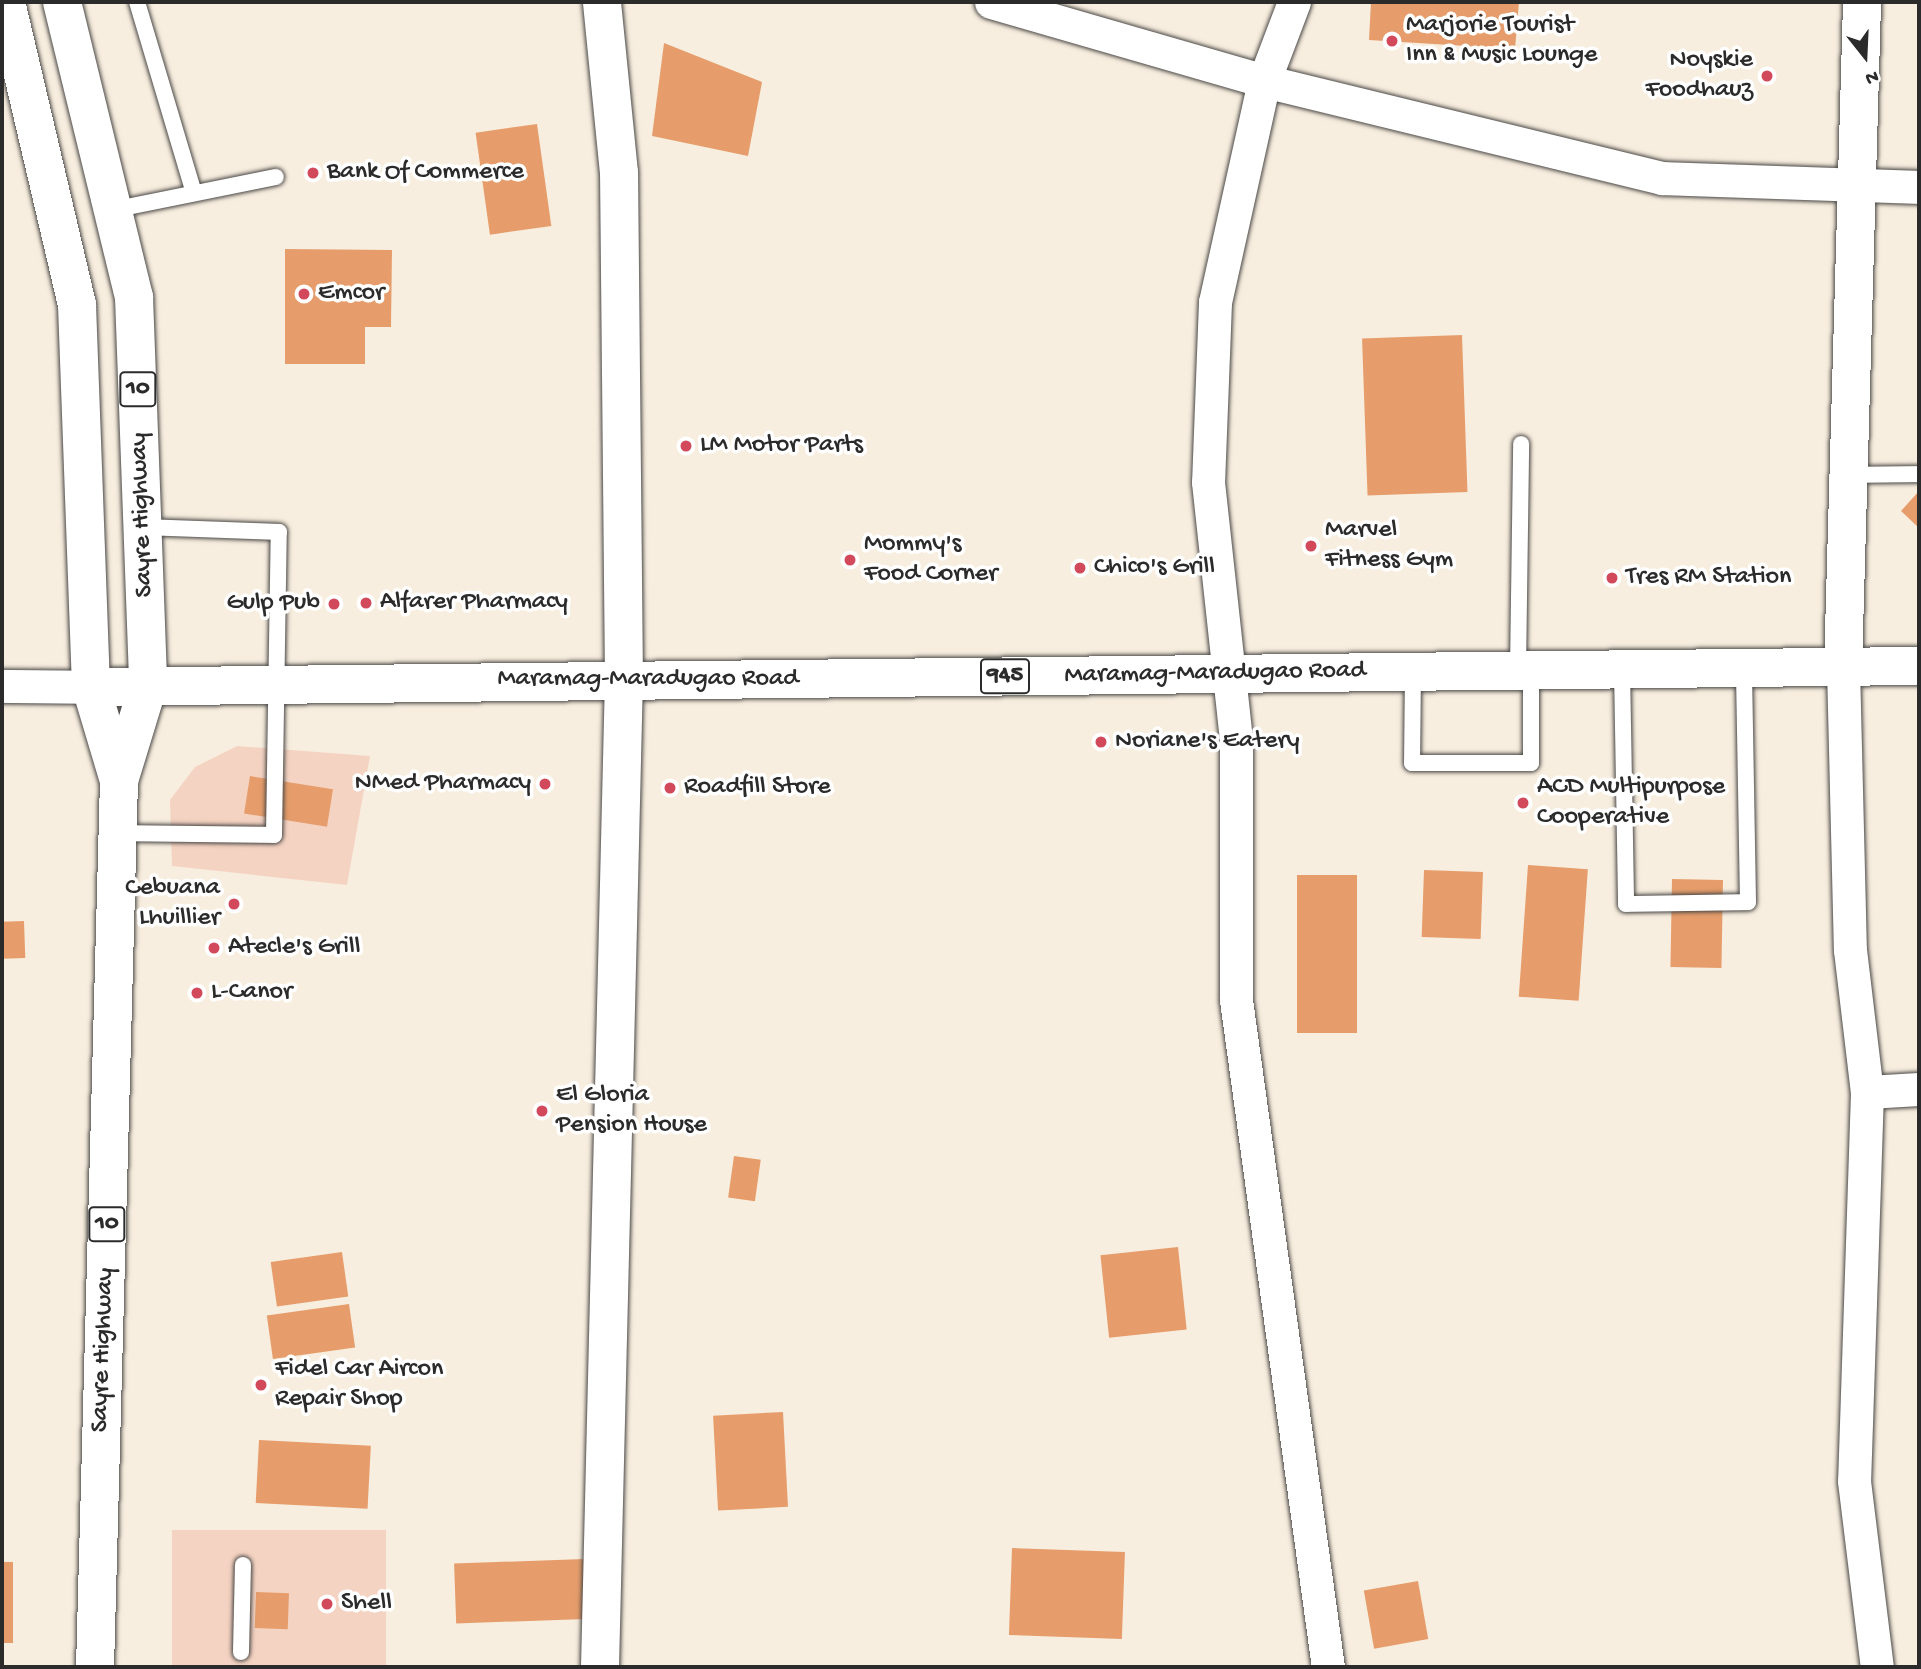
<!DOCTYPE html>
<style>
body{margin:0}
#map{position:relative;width:1921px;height:1669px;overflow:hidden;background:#f8eedf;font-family:"Gochi Hand",sans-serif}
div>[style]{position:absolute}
.built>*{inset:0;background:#f5d3c2;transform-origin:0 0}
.building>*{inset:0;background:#e69d6b;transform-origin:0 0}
.roads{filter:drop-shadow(0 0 2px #4a4846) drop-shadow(0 0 2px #4a4846)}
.lane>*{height:16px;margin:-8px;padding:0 8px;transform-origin:8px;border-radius:8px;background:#fff}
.street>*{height:33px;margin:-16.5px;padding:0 16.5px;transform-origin:16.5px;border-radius:16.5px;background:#fff}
.secondary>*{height:38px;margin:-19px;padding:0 19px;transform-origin:19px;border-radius:19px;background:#fff}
.primary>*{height:38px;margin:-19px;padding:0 19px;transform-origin:19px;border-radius:19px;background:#fff}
.highway>*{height:38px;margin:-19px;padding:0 19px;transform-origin:19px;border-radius:19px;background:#fff}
.dots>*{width:19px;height:19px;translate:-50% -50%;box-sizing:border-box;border:4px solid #fff;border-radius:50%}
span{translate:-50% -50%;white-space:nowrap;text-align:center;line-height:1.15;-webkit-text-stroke:7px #fff;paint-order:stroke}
.shield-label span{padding:2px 5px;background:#fff;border:2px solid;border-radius:5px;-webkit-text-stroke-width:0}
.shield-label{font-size:24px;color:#2b2b2b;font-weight:700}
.poi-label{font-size:26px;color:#2b2b2b}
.left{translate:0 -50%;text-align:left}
.right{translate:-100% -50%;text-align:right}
.street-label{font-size:26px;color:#2b2b2b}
.frame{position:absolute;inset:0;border:4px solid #2b2b2b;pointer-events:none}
.north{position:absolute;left:1830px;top:21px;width:70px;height:70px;-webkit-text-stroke:5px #fff;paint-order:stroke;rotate:162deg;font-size:19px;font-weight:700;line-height:28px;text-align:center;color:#2b2b2b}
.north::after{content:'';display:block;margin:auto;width:24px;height:32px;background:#2b2b2b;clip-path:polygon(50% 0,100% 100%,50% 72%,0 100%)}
</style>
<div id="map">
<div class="built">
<i style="clip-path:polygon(237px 746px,370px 756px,347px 885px,172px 866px,170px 800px,195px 767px)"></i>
<i style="left:172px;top:1530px;width:214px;height:137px"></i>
</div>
<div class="building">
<i style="clip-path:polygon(1371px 2px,1519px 2px,1515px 49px,1369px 40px)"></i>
<i style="clip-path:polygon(664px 43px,762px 82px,748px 156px,652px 136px)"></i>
<i style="left:537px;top:124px;width:103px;height:62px;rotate:82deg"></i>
<i style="clip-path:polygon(285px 249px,392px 250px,391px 327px,365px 327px,365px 364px,285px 364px)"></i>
<i style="left:1462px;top:335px;width:157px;height:100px;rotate:88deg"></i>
<i style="clip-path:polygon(1919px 491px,1919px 528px,1901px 511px)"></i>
<i style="left:250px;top:776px;width:84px;height:38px;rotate:9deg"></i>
<i style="left:1528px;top:865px;width:60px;height:132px;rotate:4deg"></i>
<i style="left:1424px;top:870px;width:59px;height:67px;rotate:2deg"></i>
<i style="left:1357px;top:875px;width:158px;height:60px;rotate:90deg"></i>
<i style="left:1672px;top:879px;width:51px;height:88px;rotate:1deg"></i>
<i style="left:24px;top:921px;width:37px;height:22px;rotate:88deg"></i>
<i style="left:734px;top:1156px;width:27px;height:42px;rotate:8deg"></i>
<i style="left:1178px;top:1247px;width:83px;height:78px;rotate:84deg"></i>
<i style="left:342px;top:1252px;width:45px;height:72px;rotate:82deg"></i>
<i style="left:349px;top:1304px;width:44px;height:83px;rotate:82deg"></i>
<i style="left:783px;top:1412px;width:95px;height:70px;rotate:87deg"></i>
<i style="left:259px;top:1440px;width:112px;height:63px;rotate:3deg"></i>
<i style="left:1012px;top:1548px;width:113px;height:87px;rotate:2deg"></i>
<i style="left:584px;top:1559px;width:60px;height:130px;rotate:88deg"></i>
<i style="left:2px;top:1562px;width:11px;height:81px"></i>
<i style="left:1418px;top:1581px;width:59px;height:55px;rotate:80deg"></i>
<i style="left:256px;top:1592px;width:33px;height:36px;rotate:2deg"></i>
</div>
<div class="roads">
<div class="lane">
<i style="left:137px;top:2px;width:199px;rotate:73.4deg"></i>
<i style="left:117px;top:209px;width:162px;rotate:-11.4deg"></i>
<i style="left:1848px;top:475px;width:71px;rotate:-0.8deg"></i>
<i style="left:1622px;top:669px;width:235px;rotate:89deg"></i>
<i style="left:1626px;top:904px;width:122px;rotate:-0.9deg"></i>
<i style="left:1748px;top:902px;width:235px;rotate:-91deg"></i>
<i style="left:1518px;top:670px;width:226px;rotate:-89.2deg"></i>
<i style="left:1413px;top:671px;width:92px;rotate:90.6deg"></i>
<i style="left:1412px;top:763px;width:119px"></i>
<i style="left:1531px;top:763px;width:93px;rotate:-90deg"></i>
<i style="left:118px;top:833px;width:156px;rotate:0.7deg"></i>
<i style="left:274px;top:835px;width:303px;rotate:-89.1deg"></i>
<i style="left:279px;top:532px;width:135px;rotate:-177.9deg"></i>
<i style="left:241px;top:1652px;width:87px;rotate:-88.7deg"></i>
</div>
<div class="street">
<i style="left:991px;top:2px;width:284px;rotate:16.1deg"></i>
<i style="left:1264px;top:81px;width:410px;rotate:13.7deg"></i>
<i style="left:1662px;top:178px;width:257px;rotate:2deg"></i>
<i style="left:1294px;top:2px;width:85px;rotate:110.8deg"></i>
<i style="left:1264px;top:81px;width:226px;rotate:102.5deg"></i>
<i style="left:1215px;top:302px;width:180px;rotate:92.2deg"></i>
<i style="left:1208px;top:482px;width:261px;rotate:83.8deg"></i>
<i style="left:1236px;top:741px;width:259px;rotate:90deg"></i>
<i style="left:1236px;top:1000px;width:673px;rotate:82.15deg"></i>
<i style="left:1843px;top:667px;width:283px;rotate:88.6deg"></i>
<i style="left:1850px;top:950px;width:143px;rotate:83.2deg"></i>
<i style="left:1867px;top:1092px;width:389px;rotate:91.9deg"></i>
<i style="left:1854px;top:1481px;width:187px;rotate:83deg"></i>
<i style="left:2px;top:686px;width:89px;rotate:0.6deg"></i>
<i style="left:1867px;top:1092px;width:52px;rotate:-3.3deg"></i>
</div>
<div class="secondary">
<i style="left:1843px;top:667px;width:665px;rotate:-88.36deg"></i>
<i style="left:600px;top:1667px;width:986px;rotate:-88.61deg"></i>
<i style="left:624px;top:681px;width:508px;rotate:-90.56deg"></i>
<i style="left:619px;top:173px;width:172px;rotate:-95.7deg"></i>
</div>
<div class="primary">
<i style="left:91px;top:687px;width:1828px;rotate:-0.66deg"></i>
</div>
<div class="highway">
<i style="left:6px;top:2px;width:311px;rotate:76.8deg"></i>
<i style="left:77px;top:305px;width:382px;rotate:87.9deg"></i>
<i style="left:91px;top:687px;width:98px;rotate:73.4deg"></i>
<i style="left:62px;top:2px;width:304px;rotate:76.3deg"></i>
<i style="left:134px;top:297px;width:389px;rotate:87.9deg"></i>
<i style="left:148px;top:686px;width:99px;rotate:107deg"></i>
<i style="left:119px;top:781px;width:886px;rotate:91.55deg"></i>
</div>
</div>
<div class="dots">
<i style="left:1392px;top:41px;background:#d1495b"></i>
<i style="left:1767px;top:76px;background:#d1495b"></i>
<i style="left:313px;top:173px;background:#d1495b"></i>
<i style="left:304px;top:294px;background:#d1495b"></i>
<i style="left:686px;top:446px;background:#d1495b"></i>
<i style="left:1311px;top:546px;background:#d1495b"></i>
<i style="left:850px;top:560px;background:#d1495b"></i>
<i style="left:1080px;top:568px;background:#d1495b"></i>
<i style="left:1612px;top:578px;background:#d1495b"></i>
<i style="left:366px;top:603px;background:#d1495b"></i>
<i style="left:334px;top:604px;background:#d1495b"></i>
<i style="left:1101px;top:742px;background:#d1495b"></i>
<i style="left:545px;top:784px;background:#d1495b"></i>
<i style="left:670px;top:788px;background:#d1495b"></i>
<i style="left:1523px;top:803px;background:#d1495b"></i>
<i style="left:234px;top:904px;background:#d1495b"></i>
<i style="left:214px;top:948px;background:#d1495b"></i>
<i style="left:197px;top:993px;background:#d1495b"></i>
<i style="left:542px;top:1111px;background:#d1495b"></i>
<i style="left:261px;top:1385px;background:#d1495b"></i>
<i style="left:327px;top:1604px;background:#d1495b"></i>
</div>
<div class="shield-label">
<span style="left:138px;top:389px">10</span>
<span style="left:1005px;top:676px">945</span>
<span style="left:107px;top:1224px">10</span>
</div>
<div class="poi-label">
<span class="left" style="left:1406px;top:41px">Marjorie Tourist<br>Inn &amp; Music Lounge</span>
<span class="right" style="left:1753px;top:76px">Noyskie<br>Foodhauz</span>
<span class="left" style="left:327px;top:173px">Bank Of Commerce</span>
<span class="left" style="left:318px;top:294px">Emcor</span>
<span class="left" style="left:700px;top:446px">LM Motor Parts</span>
<span class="left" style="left:1325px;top:546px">Marvel<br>Fitness Gym</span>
<span class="left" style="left:864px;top:560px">Mommy's<br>Food Corner</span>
<span class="left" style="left:1094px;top:568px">Chico's Grill</span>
<span class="left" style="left:1626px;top:578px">Tres RM Station</span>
<span class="left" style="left:380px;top:603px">Alfarer Pharmacy</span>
<span class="right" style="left:320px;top:604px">Gulp Pub</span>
<span class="left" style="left:1115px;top:742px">Noriane's Eatery</span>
<span class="right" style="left:531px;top:784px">NMed Pharmacy</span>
<span class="left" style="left:684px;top:788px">Roadfill Store</span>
<span class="left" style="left:1537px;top:803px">ACD Multipurpose<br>Cooperative</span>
<span class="right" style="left:220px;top:904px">Cebuana<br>Lhuillier</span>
<span class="left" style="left:228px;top:948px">Atecle's Grill</span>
<span class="left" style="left:211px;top:993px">L-Canor</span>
<span class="left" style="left:556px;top:1111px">El Gloria<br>Pension House</span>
<span class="left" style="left:275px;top:1385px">Fidel Car Aircon<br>Repair Shop</span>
<span class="left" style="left:341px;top:1604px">Shell</span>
</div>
<div class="street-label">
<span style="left:143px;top:515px;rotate:-92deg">Sayre Highway</span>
<span style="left:1215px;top:674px;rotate:-1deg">Maramag-Maradugao Road</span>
<span style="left:648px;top:680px">Maramag-Maradugao Road</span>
<span style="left:104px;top:1350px;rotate:-88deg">Sayre Highway</span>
</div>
<div class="frame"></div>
<div class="north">N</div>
</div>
